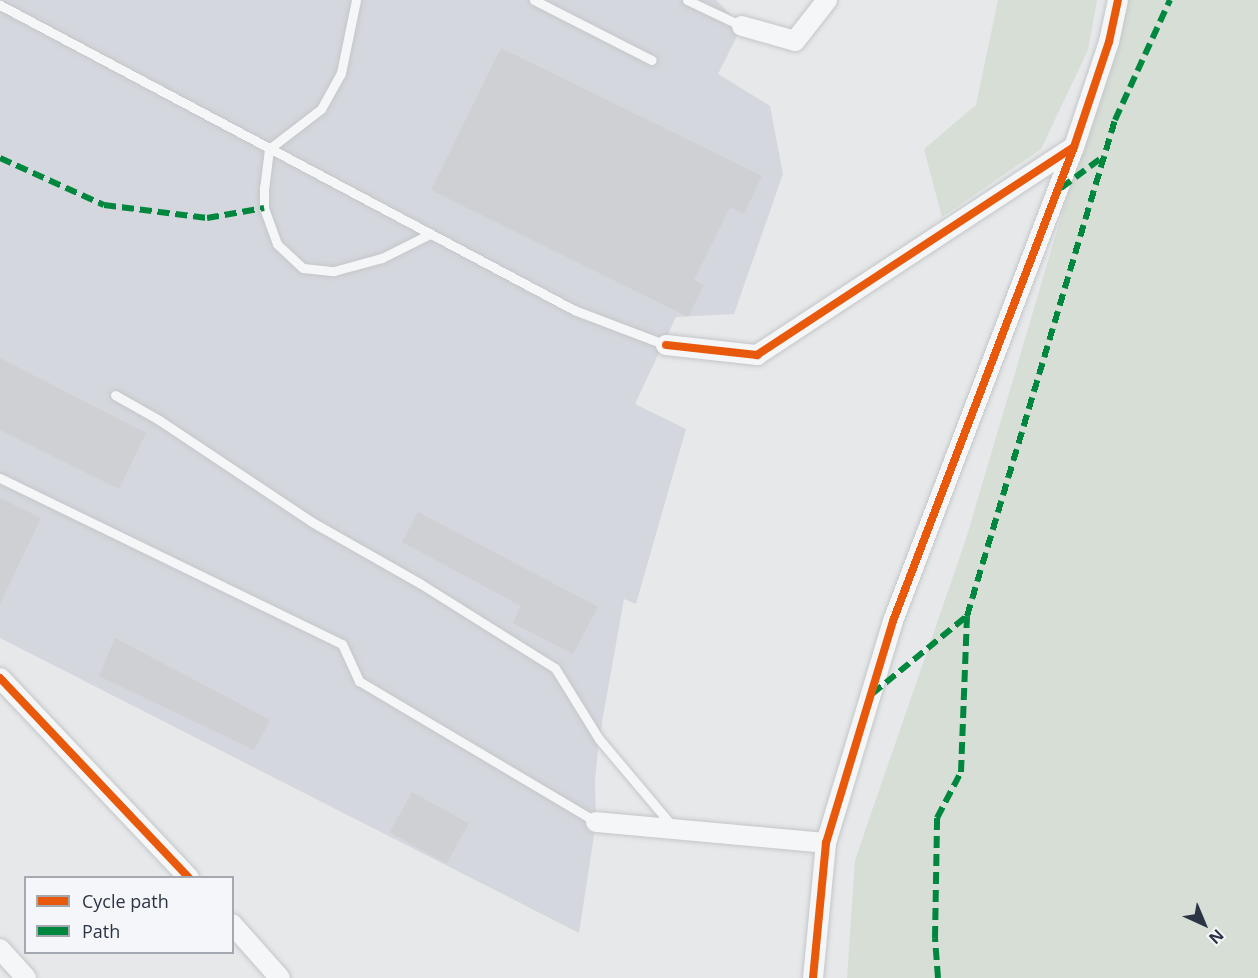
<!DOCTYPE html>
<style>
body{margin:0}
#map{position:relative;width:1258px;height:978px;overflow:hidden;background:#e6e8ea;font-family:"Open Sans",sans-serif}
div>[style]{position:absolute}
.built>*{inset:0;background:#d4d7dd}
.green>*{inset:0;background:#d6ded6}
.building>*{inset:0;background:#ced0d3;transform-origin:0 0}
.roads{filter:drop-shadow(0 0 2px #c4c6c8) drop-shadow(0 0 2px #c4c6c8)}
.service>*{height:9px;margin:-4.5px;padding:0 4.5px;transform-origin:4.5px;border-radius:4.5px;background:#f5f6f7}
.minor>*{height:20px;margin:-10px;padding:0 10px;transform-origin:10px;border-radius:10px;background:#f5f6f7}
.quiet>*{height:6px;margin-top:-3px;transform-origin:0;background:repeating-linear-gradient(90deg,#00873e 0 12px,transparent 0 18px)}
.cycleway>*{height:8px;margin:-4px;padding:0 4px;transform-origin:4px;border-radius:4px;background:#e8590c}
span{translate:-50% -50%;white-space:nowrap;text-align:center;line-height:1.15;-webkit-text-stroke:6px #f4f6f9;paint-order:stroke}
.legend{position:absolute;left:24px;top:876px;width:210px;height:78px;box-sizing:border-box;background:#f4f6f9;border:2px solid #a4a8b1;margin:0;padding:8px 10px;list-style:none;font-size:18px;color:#2b3445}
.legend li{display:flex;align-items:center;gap:12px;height:30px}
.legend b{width:30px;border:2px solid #a4a8b1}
.north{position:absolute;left:1174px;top:894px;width:60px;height:60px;-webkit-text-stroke:4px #f4f6f9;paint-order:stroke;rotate:136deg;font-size:16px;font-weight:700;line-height:24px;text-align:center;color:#2b3445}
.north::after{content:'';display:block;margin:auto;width:21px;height:27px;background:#2b3445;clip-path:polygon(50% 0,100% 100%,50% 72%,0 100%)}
</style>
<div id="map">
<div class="built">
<i style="clip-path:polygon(0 0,716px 0,742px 26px,718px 74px,770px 106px,783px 174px,734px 314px,676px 317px,635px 404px,686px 429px,636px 604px,624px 599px,599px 739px,595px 781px,596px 822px,579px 933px,0 638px)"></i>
</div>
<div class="green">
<i style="clip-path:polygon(998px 0,1097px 0,1088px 50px,1041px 149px,942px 217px,924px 149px,976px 105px)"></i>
<i style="clip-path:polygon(1125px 0,1258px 0,1258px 978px,847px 978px,855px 860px,966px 539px)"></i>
</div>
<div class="building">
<i style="clip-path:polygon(501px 48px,762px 176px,744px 214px,730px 207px,694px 280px,704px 285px,688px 317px,431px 190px)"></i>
<i style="clip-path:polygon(0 358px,146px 433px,119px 489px,0 430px)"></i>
<i style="clip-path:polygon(0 498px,41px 518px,0 604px)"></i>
<i style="clip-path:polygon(418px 512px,598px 607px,573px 654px,513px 623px,521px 606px,402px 542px)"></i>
<i style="clip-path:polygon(115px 638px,270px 720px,254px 750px,99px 676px)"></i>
<i style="left:412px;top:792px;width:65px;height:46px;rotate:29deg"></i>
</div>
<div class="roads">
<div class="service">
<i style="left:356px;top:0;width:75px;rotate:101.6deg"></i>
<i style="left:341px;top:73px;width:41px;rotate:119.1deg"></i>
<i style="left:321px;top:109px;width:66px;rotate:142.4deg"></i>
<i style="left:269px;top:149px;width:38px;rotate:97deg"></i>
<i style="left:264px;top:187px;width:21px;rotate:90deg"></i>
<i style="left:264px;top:208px;width:38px;rotate:70deg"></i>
<i style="left:277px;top:244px;width:35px;rotate:43deg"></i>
<i style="left:303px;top:268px;width:31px;rotate:6deg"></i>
<i style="left:334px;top:271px;width:50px;rotate:-15.2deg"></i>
<i style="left:382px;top:258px;width:54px;rotate:-26.6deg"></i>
<i style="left:534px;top:0;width:132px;rotate:27deg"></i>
<i style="left:687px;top:0;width:61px;rotate:25.3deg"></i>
<i style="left:0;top:5px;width:650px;rotate:27.98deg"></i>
<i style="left:574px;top:310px;width:98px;rotate:20.8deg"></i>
<i style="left:115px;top:395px;width:51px;rotate:29.6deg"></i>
<i style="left:159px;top:420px;width:184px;rotate:33.7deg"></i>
<i style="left:312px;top:522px;width:125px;rotate:29.6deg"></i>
<i style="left:421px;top:584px;width:158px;rotate:32.1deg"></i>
<i style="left:555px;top:668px;width:84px;rotate:58.2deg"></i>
<i style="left:599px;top:739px;width:115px;rotate:49.9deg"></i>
<i style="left:0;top:478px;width:380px;rotate:25.9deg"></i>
<i style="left:342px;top:644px;width:41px;rotate:65.3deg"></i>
<i style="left:359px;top:681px;width:276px;rotate:30.7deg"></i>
</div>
<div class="minor">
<i style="left:742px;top:26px;width:55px;rotate:15.8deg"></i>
<i style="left:795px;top:41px;width:52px;rotate:-52deg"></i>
<i style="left:666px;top:345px;width:92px;rotate:6.3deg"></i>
<i style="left:757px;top:355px;width:379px;rotate:-33.3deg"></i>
<i style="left:0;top:678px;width:275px;rotate:46.6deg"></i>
<i style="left:596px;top:822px;width:231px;rotate:5.2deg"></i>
<i style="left:232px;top:924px;width:72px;rotate:48.4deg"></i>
<i style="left:0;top:949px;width:39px;rotate:48deg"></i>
<i style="left:813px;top:978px;width:136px;rotate:-84.5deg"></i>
<i style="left:826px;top:843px;width:232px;rotate:-73.2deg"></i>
<i style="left:893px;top:621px;width:507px;rotate:-69.1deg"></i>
<i style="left:1074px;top:147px;width:111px;rotate:-71.6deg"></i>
<i style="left:1109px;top:42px;width:43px;rotate:-77.9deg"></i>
</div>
</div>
<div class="quiet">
<i style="left:0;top:158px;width:114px;rotate:24.3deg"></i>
<i style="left:104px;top:205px;width:104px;rotate:7.2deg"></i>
<i style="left:207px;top:218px;width:58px;rotate:-10deg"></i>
<i style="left:1061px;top:188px;width:54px;rotate:-36.7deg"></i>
<i style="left:872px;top:694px;width:123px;rotate:-39.4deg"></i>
<i style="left:938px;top:978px;width:40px;rotate:-94.3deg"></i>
<i style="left:935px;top:938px;width:120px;rotate:-89deg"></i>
<i style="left:937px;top:818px;width:52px;rotate:-62.4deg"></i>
<i style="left:961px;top:772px;width:156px;rotate:-87.8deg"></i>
<i style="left:967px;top:616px;width:518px;rotate:-73.39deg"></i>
<i style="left:1115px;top:120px;width:132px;rotate:-65.4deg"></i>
</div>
<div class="cycleway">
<i style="left:666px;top:345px;width:92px;rotate:6.3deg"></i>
<i style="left:757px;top:355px;width:379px;rotate:-33.3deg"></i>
<i style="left:0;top:678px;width:275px;rotate:46.6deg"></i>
<i style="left:813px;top:978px;width:136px;rotate:-84.5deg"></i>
<i style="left:826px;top:843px;width:232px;rotate:-73.2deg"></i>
<i style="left:893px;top:621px;width:507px;rotate:-69.1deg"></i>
<i style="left:1074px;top:147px;width:111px;rotate:-71.6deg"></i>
<i style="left:1109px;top:42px;width:43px;rotate:-77.9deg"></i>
</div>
<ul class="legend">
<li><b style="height:8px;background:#e8590c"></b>Cycle path</li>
<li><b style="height:8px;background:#00873e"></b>Path</li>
</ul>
<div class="north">N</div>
</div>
